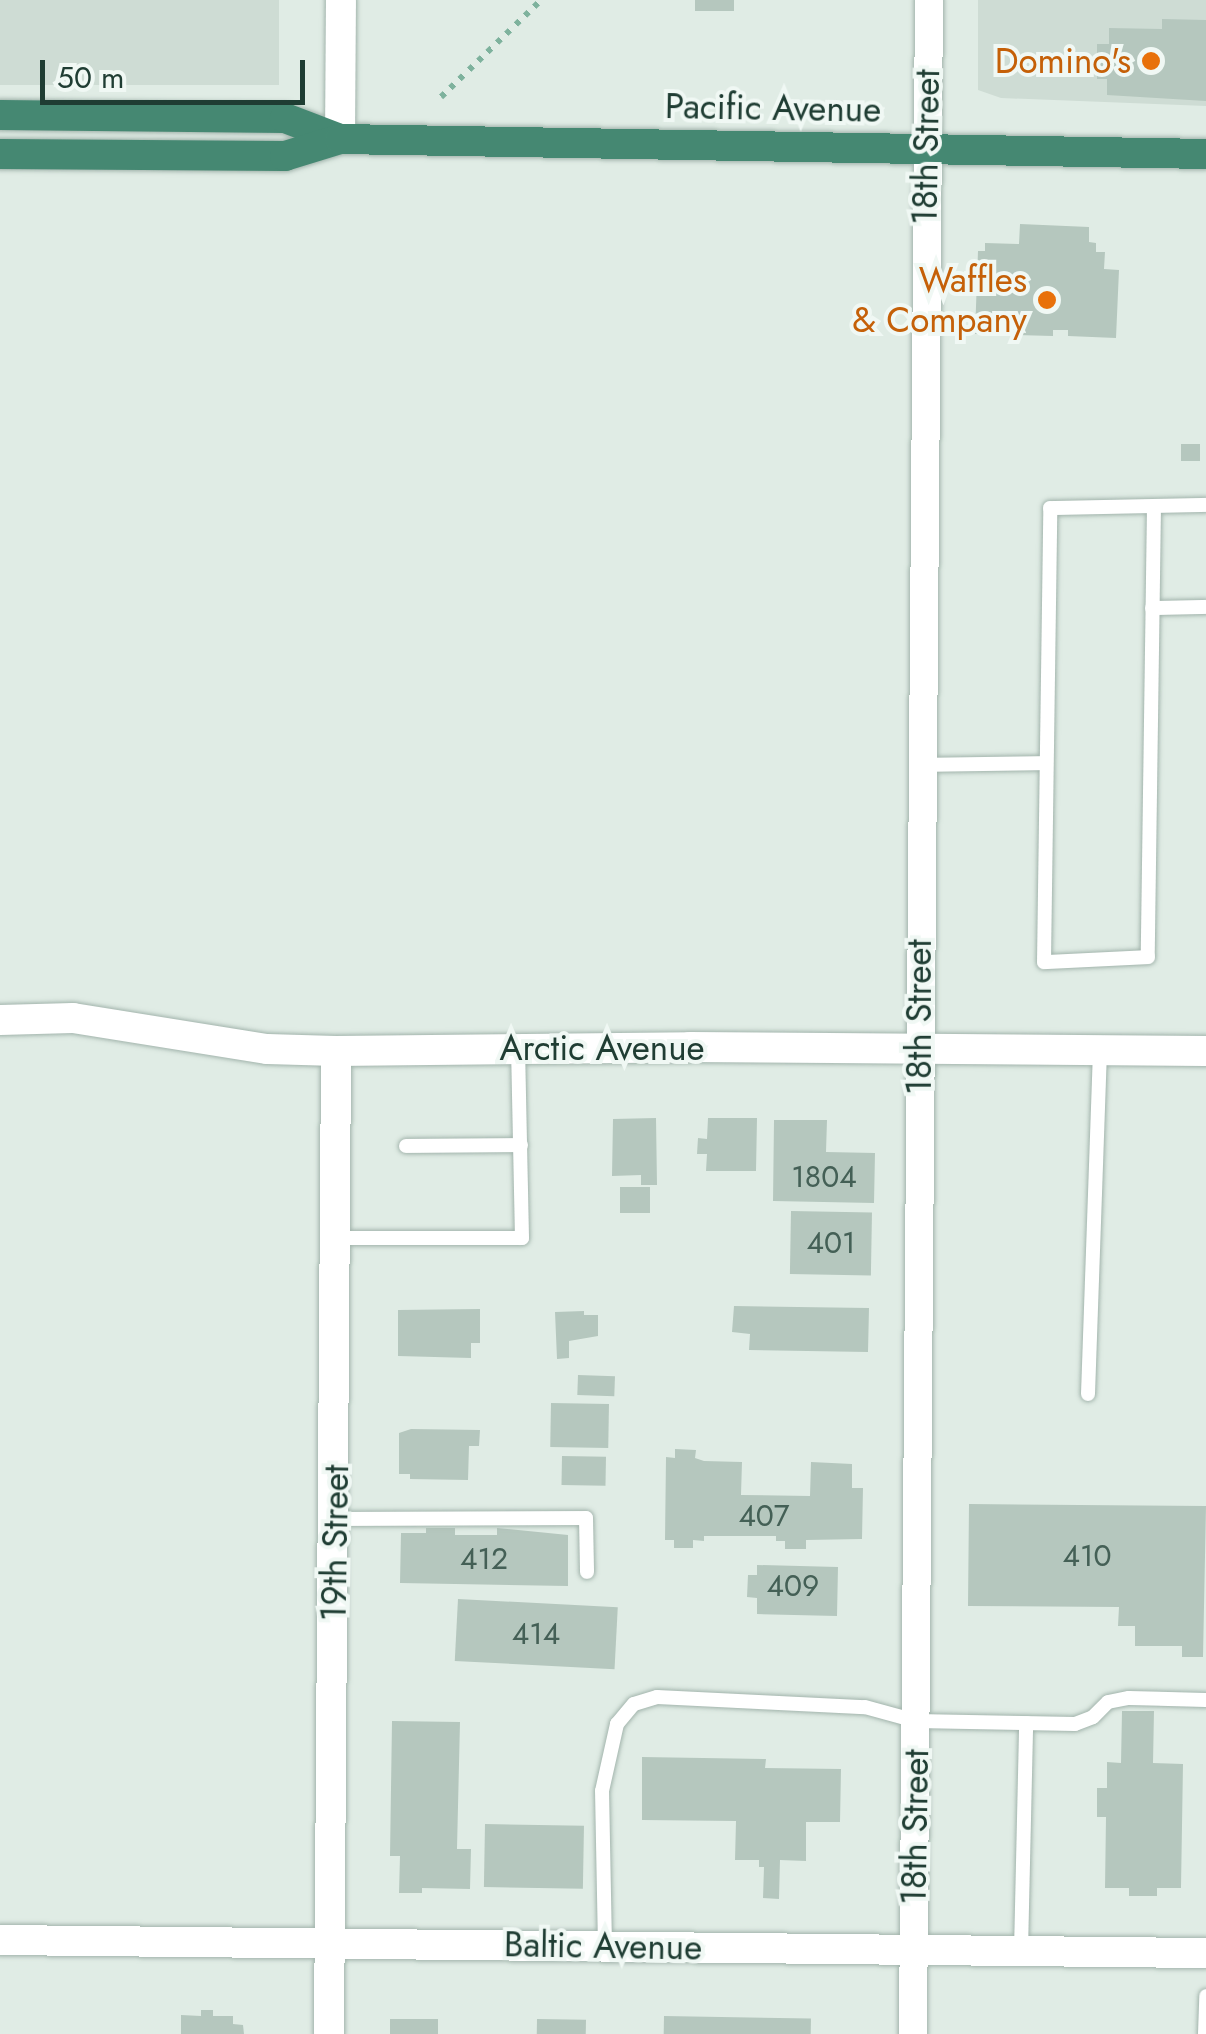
<!DOCTYPE html>
<style>
body{margin:0}
#map{position:relative;width:1206px;height:2034px;overflow:hidden;background:#e0ece5;font-family:Jost,sans-serif}
div>[style]{position:absolute}
.built>*{inset:0;background:#cedcd4;transform-origin:0 0}
.building>*{inset:0;background:#b5c7be;transform-origin:0 0}
.path>*{height:6px;margin-top:-3px;transform-origin:0;background:repeating-linear-gradient(90deg,#7eb29d 0 5px,transparent 0 13px)}
.roads{filter:drop-shadow(0 0 2px #a2b4ac) drop-shadow(0 0 2px #a2b4ac)}
.service>*{height:14px;margin:-7px;padding:0 7px;transform-origin:7px;border-radius:7px;background:#fff}
.minor>*{height:28px;margin:-14px;padding:0 14px;transform-origin:14px;border-radius:14px;background:#fff}
.tertiary>*{height:30px;margin:-15px;padding:0 15px;transform-origin:15px;border-radius:15px;background:#fff}
.trunk>*{height:30px;margin:-15px;padding:0 15px;transform-origin:15px;border-radius:15px;background:#458872}
.dots>*{width:28px;height:28px;translate:-50% -50%;box-sizing:border-box;border:5px solid #f0f8f4;border-radius:50%}
span{translate:-50% -50%;white-space:nowrap;text-align:center;line-height:1.15;-webkit-text-stroke:8px #f0f8f4;paint-order:stroke}
.number-label{font-size:30px;color:#446056}
.number-label span{-webkit-text-stroke-width:0}
.food-label{font-size:35px;color:#c56008}
.right{translate:-100% -50%;text-align:right}
.street-label{font-size:35px;color:#1f3d33}
.scale{position:absolute;left:40px;top:60px;width:265px;height:45px;box-sizing:border-box;border:5px solid #1f3d33;border-top:0;padding-left:12px;font-size:30px;line-height:35px;white-space:nowrap;color:#1f3d33;-webkit-text-stroke:8px #f0f8f4;paint-order:stroke}
</style>
<div id="map">
<div class="built">
<i style="left:0;top:0;width:279px;height:85px"></i>
<i style="clip-path:polygon(978px 0,1206px 0,1206px 106px,1001px 98px,978px 90px)"></i>
</div>
<div class="building">
<i style="left:695px;top:0;width:39px;height:11px"></i>
<i style="clip-path:polygon(1162px 19px,1206px 20px,1206px 101px,1107px 95px,1107px 79px,1097px 79px,1097px 44px,1109px 44px,1109px 28px,1162px 29px)"></i>
<i style="clip-path:polygon(1020px 224px,1089px 227px,1089px 242px,1096px 243px,1096px 252px,1105px 252px,1104px 269px,1119px 270px,1116px 338px,1068px 336px,1068px 330px,1053px 330px,1053px 336px,975px 334px,978px 251px,985px 251px,985px 243px,1019px 244px)"></i>
<i style="left:1200px;top:444px;width:17px;height:19px;rotate:90deg"></i>
<i style="clip-path:polygon(656px 1118px,657px 1185px,641px 1185px,641px 1175px,612px 1176px,613px 1119px)"></i>
<i style="clip-path:polygon(708px 1118px,757px 1118px,756px 1171px,706px 1171px,707px 1154px,697px 1154px,698px 1138px,707px 1139px)"></i>
<i style="clip-path:polygon(774px 1120px,827px 1120px,826px 1152px,875px 1153px,874px 1203px,773px 1201px)"></i>
<i style="left:620px;top:1187px;width:30px;height:26px"></i>
<i style="left:791px;top:1211px;width:81px;height:63px;rotate:1deg"></i>
<i style="clip-path:polygon(734px 1306px,869px 1308px,868px 1352px,749px 1350px,750px 1334px,732px 1332px)"></i>
<i style="clip-path:polygon(480px 1309px,480px 1343px,471px 1343px,471px 1358px,398px 1356px,398px 1310px)"></i>
<i style="clip-path:polygon(584px 1311px,584px 1315px,598px 1315px,598px 1336px,569px 1341px,569px 1358px,557px 1359px,555px 1312px)"></i>
<i style="left:578px;top:1375px;width:37px;height:20px;rotate:2deg"></i>
<i style="left:551px;top:1403px;width:58px;height:44px;rotate:1deg"></i>
<i style="clip-path:polygon(411px 1429px,480px 1430px,479px 1446px,469px 1446px,468px 1480px,410px 1479px,410px 1474px,399px 1474px,399px 1433px)"></i>
<i style="clip-path:polygon(675px 1449px,696px 1450px,695px 1458px,704px 1461px,742px 1462px,741px 1495px,810px 1496px,811px 1462px,852px 1464px,852px 1488px,863px 1488px,862px 1539px,806px 1540px,806px 1549px,785px 1549px,785px 1541px,776px 1541px,776px 1536px,704px 1536px,704px 1541px,693px 1540px,693px 1548px,674px 1548px,674px 1540px,665px 1540px,666px 1457px,675px 1458px)"></i>
<i style="left:562px;top:1456px;width:44px;height:29px;rotate:1deg"></i>
<i style="clip-path:polygon(969px 1504px,1206px 1506px,1203px 1657px,1182px 1657px,1182px 1646px,1135px 1646px,1135px 1626px,1118px 1626px,1119px 1607px,968px 1606px)"></i>
<i style="clip-path:polygon(426px 1528px,455px 1528px,455px 1535px,497px 1535px,497px 1528px,568px 1535px,568px 1586px,400px 1583px,401px 1533px,426px 1533px)"></i>
<i style="clip-path:polygon(757px 1565px,838px 1567px,837px 1616px,757px 1614px,757px 1598px,747px 1597px,748px 1575px,757px 1575px)"></i>
<i style="left:458px;top:1599px;width:160px;height:62px;rotate:3deg"></i>
<i style="clip-path:polygon(1122px 1711px,1154px 1711px,1153px 1763px,1183px 1764px,1181px 1888px,1157px 1888px,1157px 1896px,1129px 1896px,1129px 1888px,1105px 1888px,1106px 1817px,1097px 1817px,1097px 1788px,1107px 1788px,1107px 1762px,1121px 1763px)"></i>
<i style="clip-path:polygon(392px 1721px,460px 1722px,457px 1849px,471px 1849px,470px 1889px,422px 1888px,422px 1893px,399px 1893px,400px 1856px,390px 1856px)"></i>
<i style="clip-path:polygon(642px 1757px,766px 1759px,765px 1768px,841px 1769px,840px 1822px,806px 1822px,806px 1861px,780px 1860px,779px 1899px,763px 1898px,764px 1867px,759px 1867px,759px 1860px,735px 1860px,736px 1821px,642px 1820px)"></i>
<i style="left:485px;top:1824px;width:99px;height:63px;rotate:1deg"></i>
<i style="clip-path:polygon(201px 2010px,213px 2010px,213px 2016px,233px 2016px,233px 2024px,243px 2025px,244px 2034px,181px 2034px,181px 2015px,201px 2016px)"></i>
<i style="left:664px;top:2016px;width:147px;height:18px;rotate:1deg"></i>
<i style="left:390px;top:2019px;width:48px;height:15px"></i>
<i style="left:537px;top:2019px;width:49px;height:15px;rotate:1deg"></i>
</div>
<div class="path">
<i style="left:441px;top:97px;width:139px;rotate:-44.1deg"></i>
</div>
<div class="roads">
<div class="service">
<i style="left:1154px;top:506px;width:451px;rotate:90.8deg"></i>
<i style="left:1148px;top:957px;width:104px;rotate:177.2deg"></i>
<i style="left:1044px;top:962px;width:454px;rotate:-89.2deg"></i>
<i style="left:1050px;top:508px;width:156px;rotate:-1.1deg"></i>
<i style="left:1152px;top:608px;width:54px;rotate:-1.1deg"></i>
<i style="left:922px;top:765px;width:124px;rotate:-0.9deg"></i>
<i style="left:406px;top:1146px;width:115px;rotate:-0.5deg"></i>
<i style="left:338px;top:1238px;width:184px"></i>
<i style="left:522px;top:1238px;width:190px;rotate:-91.2deg"></i>
<i style="left:1088px;top:1394px;width:343px;rotate:-88deg"></i>
<i style="left:336px;top:1519px;width:250px;rotate:-0.2deg"></i>
<i style="left:586px;top:1518px;width:54px;rotate:88.9deg"></i>
<i style="left:605px;top:1946px;width:155px;rotate:-91.1deg"></i>
<i style="left:602px;top:1791px;width:69px;rotate:-77.4deg"></i>
<i style="left:617px;top:1724px;width:26px;rotate:-50deg"></i>
<i style="left:634px;top:1704px;width:24px;rotate:-17deg"></i>
<i style="left:657px;top:1697px;width:208px;rotate:2.8deg"></i>
<i style="left:865px;top:1707px;width:53px;rotate:15.4deg"></i>
<i style="left:916px;top:1721px;width:159px;rotate:1.1deg"></i>
<i style="left:1075px;top:1724px;width:19px;rotate:-21deg"></i>
<i style="left:1093px;top:1717px;width:21px;rotate:-45deg"></i>
<i style="left:1108px;top:1702px;width:21px;rotate:-11deg"></i>
<i style="left:1129px;top:1698px;width:77px;rotate:1.5deg"></i>
<i style="left:1021px;top:1951px;width:228px;rotate:-88.7deg"></i>
<i style="left:1205px;top:2034px;width:38px;rotate:-88deg"></i>
</div>
<div class="minor">
<i style="left:913px;top:2034px;width:2034px;rotate:-89.55deg"></i>
</div>
<div class="tertiary">
<i style="left:340px;top:139px;width:139px;rotate:-89.6deg"></i>
<i style="left:0;top:1020px;width:73px;rotate:-1.6deg"></i>
<i style="left:73px;top:1018px;width:196px;rotate:9.1deg"></i>
<i style="left:267px;top:1049px;width:69px;rotate:1.7deg"></i>
<i style="left:336px;top:1051px;width:354px;rotate:-0.6deg"></i>
<i style="left:690px;top:1047px;width:516px;rotate:0.44deg"></i>
<i style="left:0;top:1940px;width:1206px;rotate:0.62deg"></i>
<i style="left:329px;top:2034px;width:983px;rotate:-89.59deg"></i>
</div>
<div class="trunk">
<i style="left:0;top:115px;width:285px;rotate:0.6deg"></i>
<i style="left:285px;top:118px;width:59px;rotate:20.9deg"></i>
<i style="left:0;top:154px;width:285px;rotate:0.4deg"></i>
<i style="left:285px;top:156px;width:58px;rotate:-17.2deg"></i>
<i style="left:340px;top:139px;width:866px;rotate:0.99deg"></i>
</div>
</div>
<div class="dots">
<i style="left:1151px;top:61px;background:#e8710a"></i>
<i style="left:1047px;top:300px;background:#e8710a"></i>
</div>
<div class="number-label">
<span style="left:824px;top:1177px">1804</span>
<span style="left:831px;top:1243px">401</span>
<span style="left:764px;top:1516px">407</span>
<span style="left:1087px;top:1556px">410</span>
<span style="left:484px;top:1559px">412</span>
<span style="left:793px;top:1586px">409</span>
<span style="left:536px;top:1634px">414</span>
</div>
<div class="food-label">
<span class="right" style="left:1131px;top:61px">Domino's</span>
<span class="right" style="left:1027px;top:300px">Waffles<br>&amp; Company</span>
</div>
<div class="street-label">
<span style="left:773px;top:108px;rotate:1deg">Pacific Avenue</span>
<span style="left:926px;top:147px;rotate:-89deg">18th Street</span>
<span style="left:919px;top:1017px;rotate:-90deg">18th Street</span>
<span style="left:602px;top:1048px">Arctic Avenue</span>
<span style="left:335px;top:1543px;rotate:-89deg">19th Street</span>
<span style="left:915px;top:1827px;rotate:-89deg">18th Street</span>
<span style="left:603px;top:1946px;rotate:1deg">Baltic Avenue</span>
</div>
<div class="scale">50 m</div>
</div>
